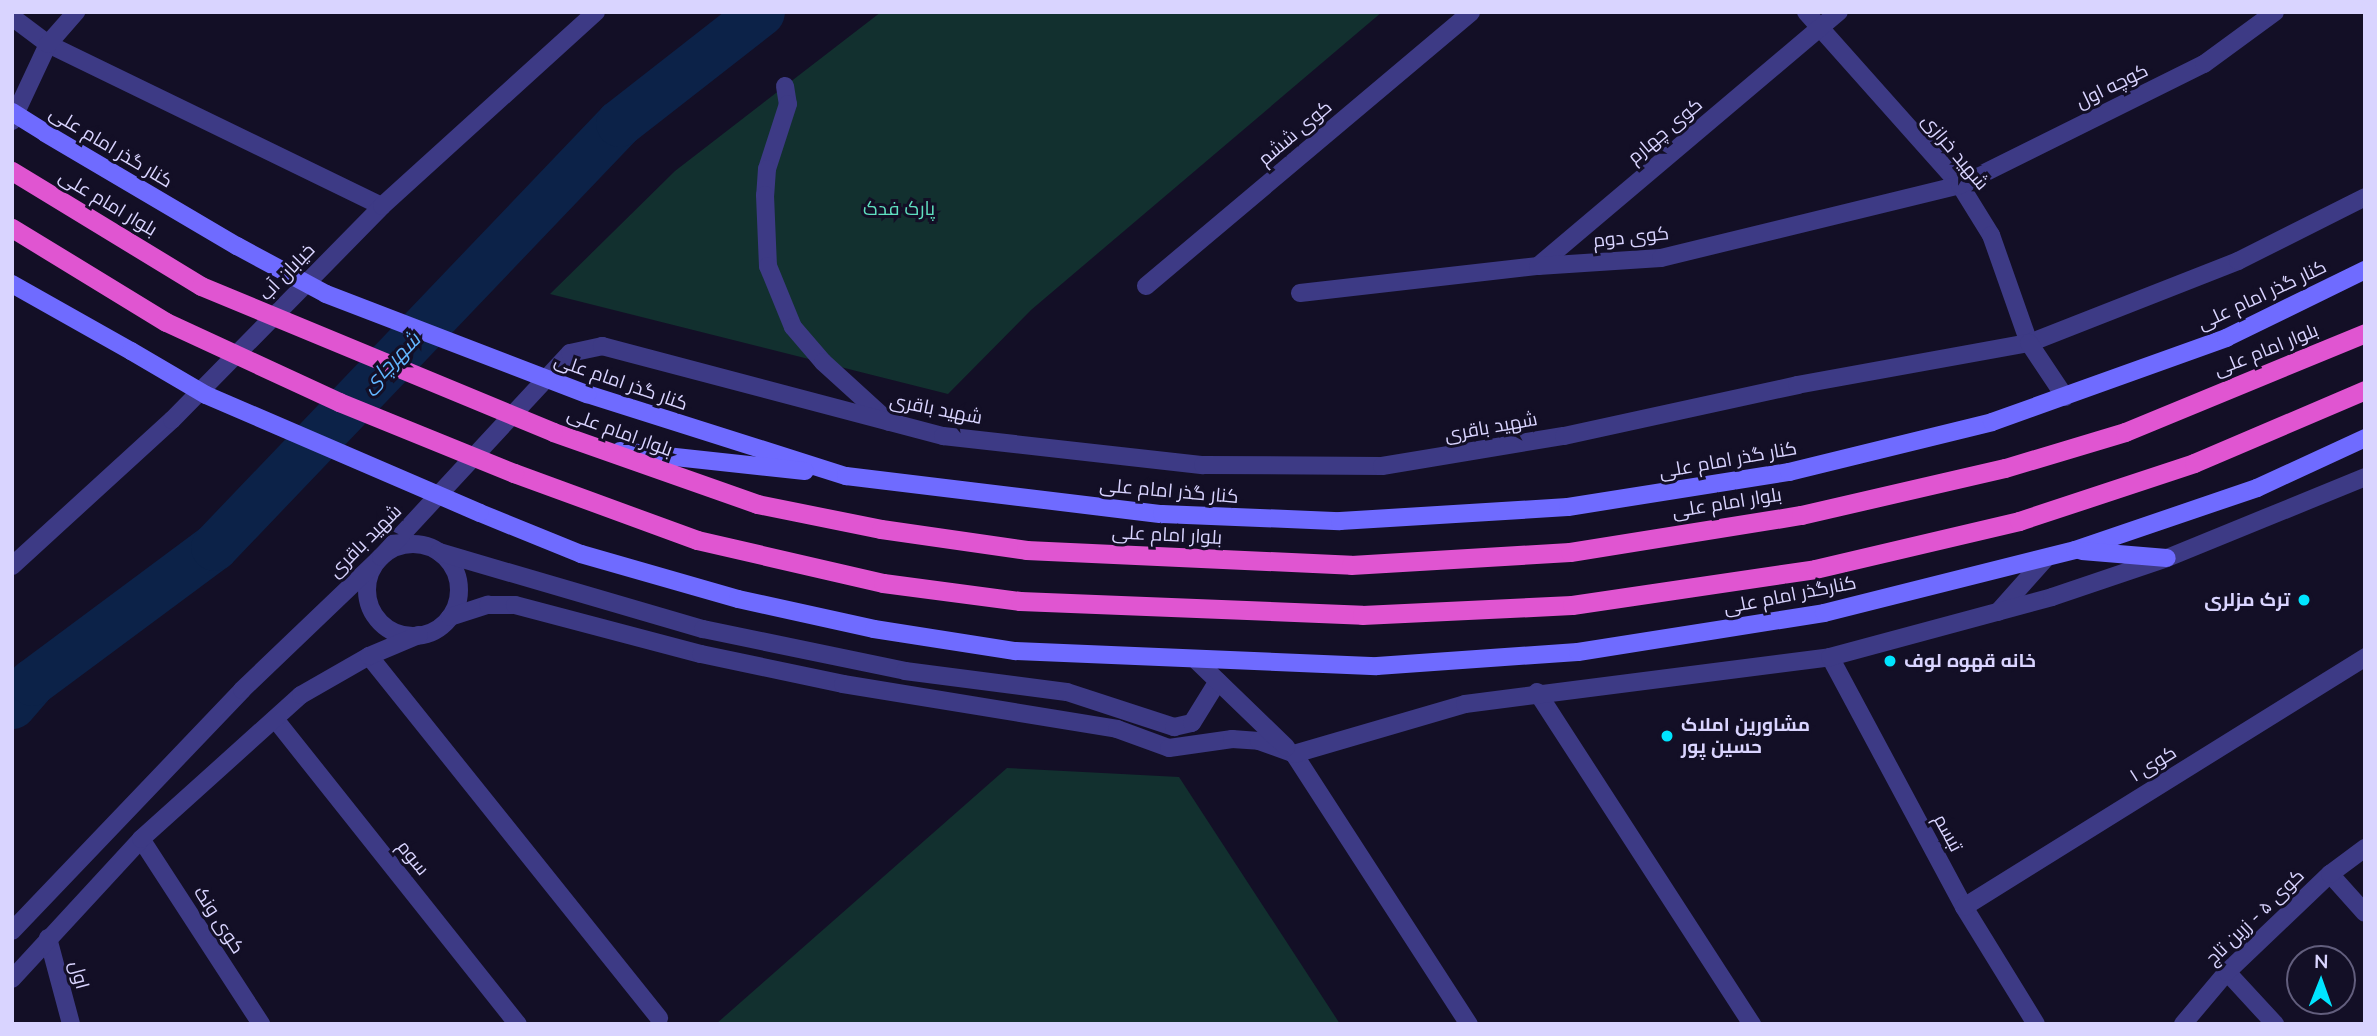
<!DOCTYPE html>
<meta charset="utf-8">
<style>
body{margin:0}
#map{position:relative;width:2377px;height:1036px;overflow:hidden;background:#130f26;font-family:Mulish,Cairo,sans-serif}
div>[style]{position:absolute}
.green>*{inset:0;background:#12302f}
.river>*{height:47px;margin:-23.5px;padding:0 23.5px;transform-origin:23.5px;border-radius:23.5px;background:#0c2248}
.minor>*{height:18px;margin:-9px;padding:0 9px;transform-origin:9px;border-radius:9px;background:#3d3a85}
.tertiary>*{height:18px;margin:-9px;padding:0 9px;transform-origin:9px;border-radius:9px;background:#3d3a85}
.tertiary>.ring{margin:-9px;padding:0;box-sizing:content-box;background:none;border:18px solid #3d3a85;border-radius:50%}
.secondary>*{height:18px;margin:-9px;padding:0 9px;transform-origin:9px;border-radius:9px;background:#6f6bff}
.trunk>*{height:19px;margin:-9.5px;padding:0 9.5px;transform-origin:9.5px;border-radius:9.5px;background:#e055d1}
.secondary-bridge>*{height:18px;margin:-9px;padding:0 9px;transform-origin:9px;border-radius:9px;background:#6f6bff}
.trunk-bridge>*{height:19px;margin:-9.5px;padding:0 9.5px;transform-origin:9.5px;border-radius:9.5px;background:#e055d1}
.dots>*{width:19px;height:19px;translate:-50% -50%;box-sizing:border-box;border:4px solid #130f26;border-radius:50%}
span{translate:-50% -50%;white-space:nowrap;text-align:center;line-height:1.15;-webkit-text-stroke:6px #130f26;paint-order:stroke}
.street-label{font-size:19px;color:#d9d4ff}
.park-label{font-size:19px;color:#5fe0c0}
.poi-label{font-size:19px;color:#d9d4ff;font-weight:700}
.right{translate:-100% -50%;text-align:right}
.left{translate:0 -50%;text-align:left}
.water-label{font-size:21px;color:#62b6ff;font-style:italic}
.frame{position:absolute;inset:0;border:14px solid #d9d4ff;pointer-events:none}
.north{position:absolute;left:2286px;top:945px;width:70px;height:70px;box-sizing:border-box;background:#130f26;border:2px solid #625e7d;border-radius:50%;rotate:1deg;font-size:19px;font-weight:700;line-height:28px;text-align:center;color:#d9d4ff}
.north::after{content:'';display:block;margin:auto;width:24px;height:32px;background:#00e5ff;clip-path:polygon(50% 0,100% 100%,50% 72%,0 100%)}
</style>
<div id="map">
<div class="green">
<i style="clip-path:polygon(881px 12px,1382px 12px,1031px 310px,948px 394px,550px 294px,675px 171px)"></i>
<i style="clip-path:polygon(1007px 768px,1179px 777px,1340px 1024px,716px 1024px)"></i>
</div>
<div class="river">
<i style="left:12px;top:705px;width:30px;rotate:-49deg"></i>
<i style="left:32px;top:682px;width:227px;rotate:-36.6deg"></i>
<i style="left:214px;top:547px;width:586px;rotate:-46.31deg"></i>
<i style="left:619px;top:123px;width:180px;rotate:-38deg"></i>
</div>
<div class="minor">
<i style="left:1806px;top:12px;width:232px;rotate:48.3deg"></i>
<i style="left:1960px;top:185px;width:59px;rotate:58.2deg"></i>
<i style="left:1991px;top:235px;width:114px;rotate:70.6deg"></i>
<i style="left:2029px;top:343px;width:225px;rotate:-21.4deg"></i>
<i style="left:2238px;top:261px;width:142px;rotate:-26.7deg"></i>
<i style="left:12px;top:17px;width:45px;rotate:36.9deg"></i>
<i style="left:48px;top:44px;width:371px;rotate:25.9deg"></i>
<i style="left:785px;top:86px;width:18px;rotate:81deg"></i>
<i style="left:788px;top:104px;width:68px;rotate:107.9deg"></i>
<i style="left:767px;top:169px;width:26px;rotate:94deg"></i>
<i style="left:765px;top:195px;width:71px;rotate:87.6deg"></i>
<i style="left:768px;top:266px;width:66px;rotate:67.7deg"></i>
<i style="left:793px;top:327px;width:46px;rotate:49.4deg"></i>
<i style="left:823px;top:362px;width:89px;rotate:42.3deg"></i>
<i style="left:1538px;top:266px;width:394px;rotate:-40.2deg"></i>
<i style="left:1146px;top:286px;width:425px;rotate:-40.1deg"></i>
<i style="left:1300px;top:293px;width:240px;rotate:-6.5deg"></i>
<i style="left:1538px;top:266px;width:123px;rotate:-3.7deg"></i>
<i style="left:1661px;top:258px;width:308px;rotate:-13.7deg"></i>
<i style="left:1960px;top:185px;width:272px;rotate:-26.4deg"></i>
<i style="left:2204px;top:64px;width:88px;rotate:-36.2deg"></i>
<i style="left:12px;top:566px;width:217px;rotate:-42.4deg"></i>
<i style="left:172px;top:420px;width:300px;rotate:-45.5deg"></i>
<i style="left:382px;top:206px;width:289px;rotate:-42.2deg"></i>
<i style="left:369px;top:656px;width:464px;rotate:51.3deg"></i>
<i style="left:1830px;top:657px;width:284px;rotate:61.8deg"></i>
<i style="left:1964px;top:907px;width:137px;rotate:58.4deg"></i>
<i style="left:1537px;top:692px;width:396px;rotate:57.1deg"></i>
<i style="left:275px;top:719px;width:390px;rotate:51.5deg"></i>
<i style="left:1294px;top:754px;width:322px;rotate:57.1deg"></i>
<i style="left:141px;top:839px;width:221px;rotate:57deg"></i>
<i style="left:2330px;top:874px;width:52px;rotate:48.1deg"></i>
<i style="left:1964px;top:907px;width:473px;rotate:-31.9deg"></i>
<i style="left:48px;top:938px;width:89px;rotate:75deg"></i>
<i style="left:2227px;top:972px;width:71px;rotate:47.3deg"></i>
<i style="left:2183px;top:1024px;width:68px;rotate:-49.8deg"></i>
<i style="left:2227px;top:972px;width:142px;rotate:-43.6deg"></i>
<i style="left:2330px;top:874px;width:44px;rotate:-36.6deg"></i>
</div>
<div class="tertiary">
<i style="left:12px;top:121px;width:85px;rotate:-64.9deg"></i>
<i style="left:48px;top:44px;width:43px;rotate:-48.8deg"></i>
<i class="ring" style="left:367px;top:544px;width:74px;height:74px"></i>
<i style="left:439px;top:552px;width:275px;rotate:16.3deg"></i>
<i style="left:703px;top:629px;width:206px;rotate:11.7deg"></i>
<i style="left:905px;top:671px;width:163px;rotate:7.4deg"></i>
<i style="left:1067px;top:692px;width:113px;rotate:18.1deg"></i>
<i style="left:1174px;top:727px;width:18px;rotate:-13deg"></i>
<i style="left:1192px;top:723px;width:49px;rotate:-58.2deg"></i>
<i style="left:1998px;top:612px;width:71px;rotate:-48.4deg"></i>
<i style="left:450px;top:617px;width:40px;rotate:-18deg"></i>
<i style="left:488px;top:605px;width:27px"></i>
<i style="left:515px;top:605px;width:192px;rotate:14.8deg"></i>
<i style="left:701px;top:654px;width:145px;rotate:11.9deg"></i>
<i style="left:843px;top:684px;width:278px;rotate:9.3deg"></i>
<i style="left:1117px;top:729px;width:55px;rotate:20.1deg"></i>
<i style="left:1169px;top:748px;width:64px;rotate:-8.1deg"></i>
<i style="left:1232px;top:739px;width:27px;rotate:4deg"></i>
<i style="left:1259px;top:741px;width:37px;rotate:20deg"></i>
<i style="left:1294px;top:754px;width:178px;rotate:-16.3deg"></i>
<i style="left:1465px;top:704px;width:368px;rotate:-7.3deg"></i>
<i style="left:1830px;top:657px;width:230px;rotate:-15.1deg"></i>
<i style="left:2052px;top:597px;width:121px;rotate:-18.7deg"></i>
<i style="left:2167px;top:558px;width:214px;rotate:-22.2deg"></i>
<i style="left:1197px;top:661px;width:124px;rotate:44deg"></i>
<i style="left:12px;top:931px;width:333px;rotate:-46.3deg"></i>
<i style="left:242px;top:690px;width:192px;rotate:-43.7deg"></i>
<i style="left:381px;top:557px;width:278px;rotate:-47.2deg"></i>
<i style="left:570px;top:353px;width:33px;rotate:-12deg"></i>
<i style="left:602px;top:346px;width:353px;rotate:14.8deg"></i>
<i style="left:943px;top:436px;width:262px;rotate:6.4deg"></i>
<i style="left:1203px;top:465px;width:179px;rotate:0.3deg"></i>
<i style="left:1382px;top:466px;width:184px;rotate:-9.4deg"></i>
<i style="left:1564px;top:436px;width:239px;rotate:-12.3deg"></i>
<i style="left:1797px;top:385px;width:236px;rotate:-10.3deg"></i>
<i style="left:2029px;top:343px;width:65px;rotate:56.3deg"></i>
<i style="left:12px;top:979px;width:190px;rotate:-47.3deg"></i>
<i style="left:141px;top:839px;width:215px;rotate:-42deg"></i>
<i style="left:301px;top:695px;width:78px;rotate:-29.8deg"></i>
<i style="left:369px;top:656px;width:54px;rotate:-22.8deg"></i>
</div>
<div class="secondary">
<i style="left:45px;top:133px;width:223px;rotate:30.5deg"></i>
<i style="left:12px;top:284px;width:137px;rotate:29.4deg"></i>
<i style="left:587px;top:394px;width:272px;rotate:17.6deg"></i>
<i style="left:846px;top:476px;width:318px;rotate:6.9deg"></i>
<i style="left:1162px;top:514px;width:178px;rotate:2.3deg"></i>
<i style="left:1340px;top:521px;width:228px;rotate:-3.5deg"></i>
<i style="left:1568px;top:507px;width:224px;rotate:-9deg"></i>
<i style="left:1789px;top:472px;width:209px;rotate:-13.8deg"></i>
<i style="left:1992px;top:422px;width:249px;rotate:-19.7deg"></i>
<i style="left:2226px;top:338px;width:155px;rotate:-26.1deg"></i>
<i style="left:620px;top:451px;width:186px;rotate:6.2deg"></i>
<i style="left:480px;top:513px;width:109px;rotate:22.1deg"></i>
<i style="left:581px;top:554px;width:163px;rotate:16deg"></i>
<i style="left:738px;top:599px;width:139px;rotate:12.4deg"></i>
<i style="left:874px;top:629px;width:143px;rotate:8.9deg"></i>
<i style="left:1015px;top:651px;width:362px;rotate:2.4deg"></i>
<i style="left:1377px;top:666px;width:201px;rotate:-4deg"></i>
<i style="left:1578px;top:652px;width:249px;rotate:-9deg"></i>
<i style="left:1824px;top:613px;width:259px;rotate:-14.1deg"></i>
<i style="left:2075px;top:550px;width:192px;rotate:-18.8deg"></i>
<i style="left:2257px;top:488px;width:119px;rotate:-24.8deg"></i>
<i style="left:2082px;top:551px;width:85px;rotate:4.7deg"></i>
</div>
<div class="trunk">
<i style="left:12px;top:171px;width:221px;rotate:31.3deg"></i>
<i style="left:12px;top:228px;width:180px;rotate:31.4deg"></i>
<i style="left:553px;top:432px;width:216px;rotate:19.4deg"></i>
<i style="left:757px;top:504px;width:126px;rotate:11.4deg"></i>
<i style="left:881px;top:529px;width:147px;rotate:8.2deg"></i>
<i style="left:1026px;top:550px;width:325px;rotate:2.6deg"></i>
<i style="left:1351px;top:565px;width:219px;rotate:-3.4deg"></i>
<i style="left:1570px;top:552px;width:234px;rotate:-9.1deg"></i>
<i style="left:1801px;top:515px;width:209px;rotate:-13deg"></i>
<i style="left:2005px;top:468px;width:125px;rotate:-16.7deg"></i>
<i style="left:2125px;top:432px;width:260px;rotate:-22.4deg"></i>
<i style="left:514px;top:473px;width:195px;rotate:20.1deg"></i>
<i style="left:697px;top:540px;width:191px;rotate:13deg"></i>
<i style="left:883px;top:583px;width:138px;rotate:7.5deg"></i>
<i style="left:1020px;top:601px;width:342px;rotate:2.3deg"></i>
<i style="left:1362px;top:615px;width:210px;rotate:-2.7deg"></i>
<i style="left:1572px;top:605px;width:246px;rotate:-8.4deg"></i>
<i style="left:1815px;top:569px;width:210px;rotate:-13.2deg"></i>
<i style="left:2019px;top:521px;width:184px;rotate:-18.3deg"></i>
<i style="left:2194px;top:463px;width:186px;rotate:-23.1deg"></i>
</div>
<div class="secondary-bridge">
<i style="left:12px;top:112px;width:39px;rotate:32deg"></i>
<i style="left:237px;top:246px;width:101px;rotate:28.3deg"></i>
<i style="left:326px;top:294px;width:280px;rotate:21deg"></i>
<i style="left:131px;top:351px;width:87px;rotate:30.4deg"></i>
<i style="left:206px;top:395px;width:298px;rotate:23.3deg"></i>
</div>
<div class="trunk-bridge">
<i style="left:201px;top:286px;width:381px;rotate:22.5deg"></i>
<i style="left:166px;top:322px;width:191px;rotate:24.8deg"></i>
<i style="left:339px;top:402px;width:189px;rotate:22.1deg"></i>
</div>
<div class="dots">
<i style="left:2304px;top:600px;background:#00e5ff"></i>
<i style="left:1890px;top:661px;background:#00e5ff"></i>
<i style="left:1667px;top:736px;background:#00e5ff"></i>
</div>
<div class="street-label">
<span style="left:2112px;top:86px;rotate:-26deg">کوچه اول</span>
<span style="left:1665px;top:131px;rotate:-40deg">کوی چهارم</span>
<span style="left:1295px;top:133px;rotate:-40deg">کوی ششم</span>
<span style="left:111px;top:147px;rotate:31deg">کنار گذر امام علی</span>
<span style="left:1955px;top:152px;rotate:50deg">شهید خرازی</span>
<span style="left:108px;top:203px;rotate:31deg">بلوار امام علی</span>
<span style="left:1631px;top:237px;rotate:-6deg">کوی دوم</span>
<span style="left:287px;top:272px;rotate:-46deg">خیابان آب</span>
<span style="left:2262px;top:295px;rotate:-25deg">کنار گذر امام علی</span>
<span style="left:2266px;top:350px;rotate:-22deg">بلوار امام علی</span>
<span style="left:621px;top:382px;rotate:19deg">کنار گذر امام علی</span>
<span style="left:936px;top:409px;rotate:11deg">شهید باقری</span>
<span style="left:1491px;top:427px;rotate:-10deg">شهید باقری</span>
<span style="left:620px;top:432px;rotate:20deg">بلوار امام علی</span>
<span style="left:1728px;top:460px;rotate:-10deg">کنار گذر امام علی</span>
<span style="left:1169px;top:491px;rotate:5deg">کنار گذر امام علی</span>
<span style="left:1727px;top:503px;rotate:-9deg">بلوار امام علی</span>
<span style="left:1167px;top:535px;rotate:3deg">بلوار امام علی</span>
<span style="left:365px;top:541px;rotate:-45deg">شهید باقری</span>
<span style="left:1790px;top:595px;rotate:-11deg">کنارگذر امام علی</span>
<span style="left:2153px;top:764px;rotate:-32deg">کوی ۱</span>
<span style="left:1948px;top:833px;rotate:62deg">تبسم</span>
<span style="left:413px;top:858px;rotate:51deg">سوم</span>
<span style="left:2255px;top:917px;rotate:-44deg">کوی ۵ - زرین تاج</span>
<span style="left:219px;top:920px;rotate:57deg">کوی ونک</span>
<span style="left:79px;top:975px;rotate:75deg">اول</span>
</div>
<div class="park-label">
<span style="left:899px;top:209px">پارک فدک</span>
</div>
<div class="poi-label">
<span class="right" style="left:2290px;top:600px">ترک مزلری</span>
<span class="left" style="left:1904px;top:661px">خانه قهوه لوف</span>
<span class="left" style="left:1681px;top:736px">مشاورین املاک<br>حسین پور</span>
</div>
<div class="water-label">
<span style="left:390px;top:362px;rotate:-46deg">شهرچای</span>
</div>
<div class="frame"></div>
<div class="north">N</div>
</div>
